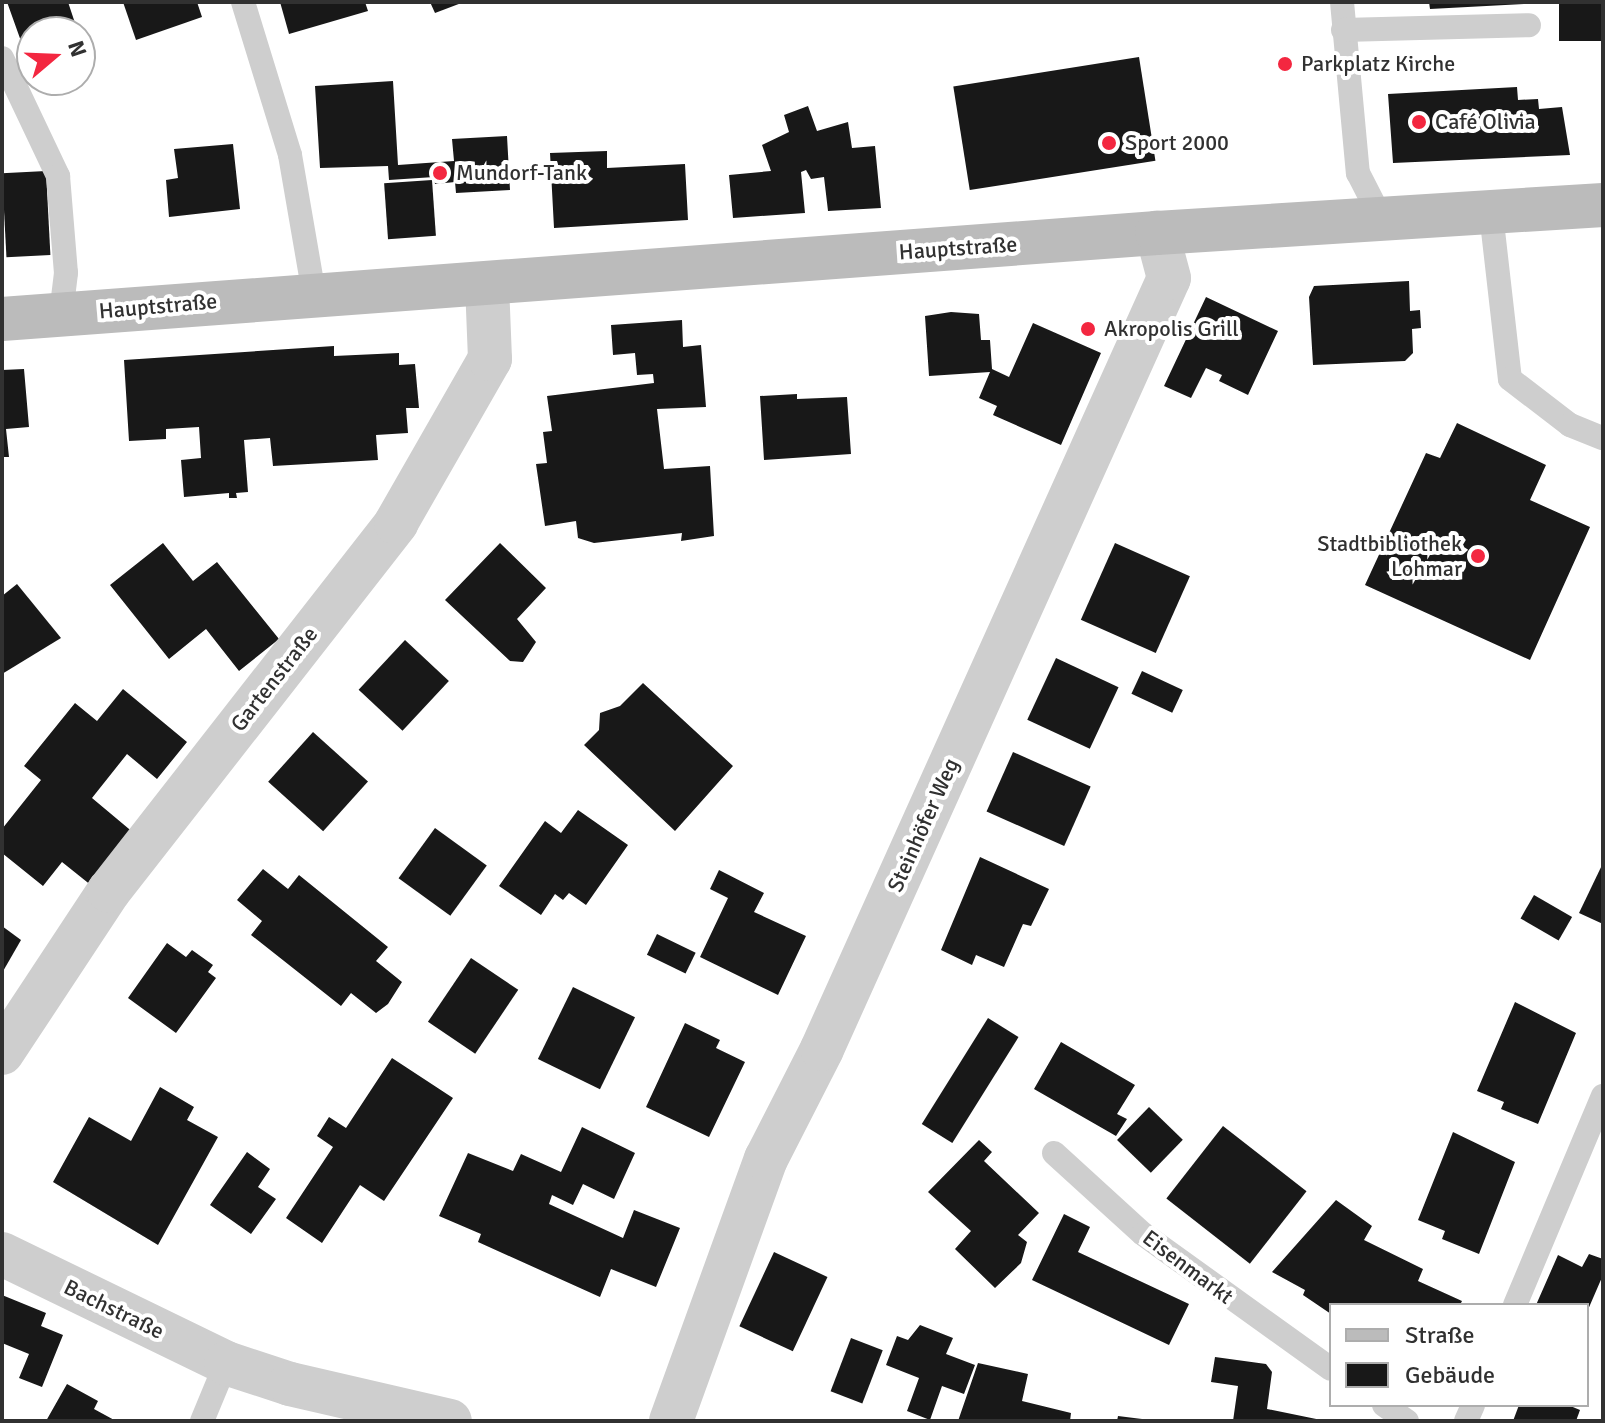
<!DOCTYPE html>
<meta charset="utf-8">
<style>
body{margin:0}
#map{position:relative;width:1605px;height:1423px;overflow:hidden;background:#fff;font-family:Signika,sans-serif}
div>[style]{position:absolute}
.building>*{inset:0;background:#181818;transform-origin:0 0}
.lane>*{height:24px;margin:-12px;padding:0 12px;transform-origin:12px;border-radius:12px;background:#cecece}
.street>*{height:44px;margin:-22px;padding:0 22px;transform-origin:22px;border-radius:22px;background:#cecece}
.secondary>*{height:44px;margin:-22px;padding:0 22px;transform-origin:22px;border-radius:22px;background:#bbb}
.dots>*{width:22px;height:22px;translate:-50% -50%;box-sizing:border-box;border:4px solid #fff;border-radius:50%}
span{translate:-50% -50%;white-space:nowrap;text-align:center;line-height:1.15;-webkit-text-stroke:8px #fff;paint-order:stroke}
.poi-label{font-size:22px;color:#313131}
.left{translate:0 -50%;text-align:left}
.right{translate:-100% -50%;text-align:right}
.street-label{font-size:22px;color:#313131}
.frame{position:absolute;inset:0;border:4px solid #313131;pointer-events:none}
.legend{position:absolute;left:1329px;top:1303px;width:260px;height:104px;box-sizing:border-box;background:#fff;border:2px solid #adadad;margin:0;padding:10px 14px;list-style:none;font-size:24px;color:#313131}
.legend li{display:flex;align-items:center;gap:16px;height:40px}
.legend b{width:40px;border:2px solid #adadad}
.north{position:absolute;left:16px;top:16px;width:80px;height:80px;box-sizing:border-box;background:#fff;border:2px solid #adadad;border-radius:50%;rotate:71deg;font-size:22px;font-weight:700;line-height:32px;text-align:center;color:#313131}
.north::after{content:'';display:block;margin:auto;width:28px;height:36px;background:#f32740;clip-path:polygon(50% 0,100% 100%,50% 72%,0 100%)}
</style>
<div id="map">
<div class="building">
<i style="clip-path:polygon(7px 2px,68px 2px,78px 32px,32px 32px,32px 72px)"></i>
<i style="clip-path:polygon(123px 2px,197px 2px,202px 17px,136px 40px)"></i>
<i style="clip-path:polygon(280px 2px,365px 2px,368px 11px,289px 34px)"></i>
<i style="clip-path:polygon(430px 2px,464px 2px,435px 13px)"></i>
<i style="clip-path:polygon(1429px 2px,1524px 2px,1524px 4px,1430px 9px)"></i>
<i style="left:1559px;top:2px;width:44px;height:39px"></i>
<i style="clip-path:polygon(80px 39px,89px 63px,80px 66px)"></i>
<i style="left:1139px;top:57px;width:105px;height:188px;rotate:81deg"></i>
<i style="clip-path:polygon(393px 81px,398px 165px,454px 161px,452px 139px,507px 136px,510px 190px,456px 193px,455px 182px,435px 184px,434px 177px,389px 180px,388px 166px,320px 168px,315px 86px)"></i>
<i style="clip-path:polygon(1517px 87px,1518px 100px,1538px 99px,1539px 109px,1562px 107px,1570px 155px,1393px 163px,1388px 94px)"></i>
<i style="clip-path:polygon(808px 106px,817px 131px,848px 122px,852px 148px,875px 146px,881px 208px,828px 211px,824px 177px,811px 179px,806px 170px,801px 172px,805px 213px,733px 218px,729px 175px,771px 171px,762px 145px,789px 132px,784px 115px)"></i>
<i style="clip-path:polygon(233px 144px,240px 209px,169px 217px,166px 180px,178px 178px,174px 149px)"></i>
<i style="clip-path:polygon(607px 151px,607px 168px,685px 164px,688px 220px,554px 228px,550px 153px)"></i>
<i style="left:46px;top:171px;width:84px;height:44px;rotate:87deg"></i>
<i style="left:432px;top:180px;width:56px;height:48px;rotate:86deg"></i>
<i style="clip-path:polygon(1409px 281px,1410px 311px,1420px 310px,1421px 328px,1412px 329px,1413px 353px,1405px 361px,1313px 365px,1309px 297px,1314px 286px)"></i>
<i style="clip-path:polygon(1206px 297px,1278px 331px,1248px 395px,1219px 381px,1222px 375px,1206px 368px,1191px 398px,1164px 386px)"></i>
<i style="clip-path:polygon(951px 312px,979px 314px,981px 340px,990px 340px,992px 369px,1009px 377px,1033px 323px,1101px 353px,1061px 445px,993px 415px,997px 406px,979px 398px,990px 372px,929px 376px,925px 316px)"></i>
<i style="clip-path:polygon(682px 320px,683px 347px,701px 345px,706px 407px,657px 409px,664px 469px,710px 466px,714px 536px,681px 541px,682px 533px,594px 543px,578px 538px,576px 521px,545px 526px,536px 464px,547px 463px,543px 432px,552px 431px,547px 396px,654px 383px,653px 374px,637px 375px,635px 353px,613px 355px,611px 325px)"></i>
<i style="clip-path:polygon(334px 346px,334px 356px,399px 353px,399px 365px,415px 364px,419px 408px,406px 408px,408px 433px,376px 435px,378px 460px,273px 466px,270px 438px,244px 440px,248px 492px,236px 493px,237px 498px,229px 498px,229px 493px,184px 497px,181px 460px,201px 458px,199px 427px,166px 429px,166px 439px,129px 441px,124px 360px)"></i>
<i style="clip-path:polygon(24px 369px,29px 427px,6px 429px,9px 457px,2px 457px,2px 370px)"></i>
<i style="clip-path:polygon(797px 394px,797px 399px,847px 397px,851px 454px,764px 460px,760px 396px)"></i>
<i style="clip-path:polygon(1457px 423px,1546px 465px,1530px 500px,1590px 527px,1530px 660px,1365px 585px,1426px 453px,1440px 458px)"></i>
<i style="clip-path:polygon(163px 543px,193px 581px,217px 562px,279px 639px,239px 671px,206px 629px,169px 659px,110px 585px)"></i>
<i style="clip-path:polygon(500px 543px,546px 588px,517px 619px,536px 642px,523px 662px,510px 661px,445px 600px)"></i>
<i style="left:1115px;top:543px;width:82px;height:84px;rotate:24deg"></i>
<i style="clip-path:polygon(17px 584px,61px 638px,2px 674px,2px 596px)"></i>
<i style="left:405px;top:640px;width:60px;height:68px;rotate:43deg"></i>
<i style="left:1056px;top:658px;width:69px;height:68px;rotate:25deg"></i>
<i style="left:1142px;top:671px;width:45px;height:25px;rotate:25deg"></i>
<i style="clip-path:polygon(643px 683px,733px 766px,675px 831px,584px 745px,599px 730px,600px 713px,620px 706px)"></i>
<i style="clip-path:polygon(123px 689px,187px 742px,157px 779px,127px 754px,92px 798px,135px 834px,92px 886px,62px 862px,43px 886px,2px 853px,2px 829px,41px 780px,24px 766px,75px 703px,97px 721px)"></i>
<i style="left:313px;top:732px;width:74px;height:67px;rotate:42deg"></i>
<i style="left:1013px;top:752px;width:85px;height:65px;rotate:24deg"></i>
<i style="clip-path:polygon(578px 810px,628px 845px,586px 905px,569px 893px,563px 900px,555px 894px,541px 915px,499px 886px,545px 821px,561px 833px)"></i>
<i style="left:435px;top:828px;width:64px;height:62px;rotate:36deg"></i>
<i style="clip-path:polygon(980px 857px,1049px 889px,1031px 926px,1023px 924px,1004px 967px,976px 955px,972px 965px,941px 950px)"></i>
<i style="clip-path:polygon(1603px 863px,1603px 924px,1579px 913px)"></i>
<i style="clip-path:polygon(263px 869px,288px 889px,299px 875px,388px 947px,376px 961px,402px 982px,388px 1004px,376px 1013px,351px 993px,341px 1006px,251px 935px,262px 921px,237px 900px)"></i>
<i style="clip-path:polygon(719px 870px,764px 893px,754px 912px,806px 936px,778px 995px,700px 957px,728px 898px,710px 889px)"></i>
<i style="left:1534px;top:895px;width:44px;height:27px;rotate:30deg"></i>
<i style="clip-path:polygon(2px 926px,21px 940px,2px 973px)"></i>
<i style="left:657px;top:934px;width:43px;height:23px;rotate:26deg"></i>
<i style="clip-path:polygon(167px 943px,186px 957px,192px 950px,213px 965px,208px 972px,216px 978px,176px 1033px,128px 998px)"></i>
<i style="left:471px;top:958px;width:57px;height:77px;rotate:34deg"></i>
<i style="left:573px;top:987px;width:69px;height:80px;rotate:26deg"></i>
<i style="clip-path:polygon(1515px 1002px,1576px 1033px,1538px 1124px,1501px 1109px,1504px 1102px,1477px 1091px)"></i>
<i style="left:988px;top:1018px;width:36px;height:125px;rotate:32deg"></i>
<i style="clip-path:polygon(685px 1023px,720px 1040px,716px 1048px,745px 1062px,709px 1137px,646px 1107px)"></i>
<i style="clip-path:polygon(1061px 1042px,1135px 1085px,1117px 1114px,1127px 1119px,1116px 1136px,1034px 1089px)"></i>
<i style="clip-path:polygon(392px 1058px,453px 1098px,384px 1201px,360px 1185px,322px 1243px,286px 1218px,333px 1147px,317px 1136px,329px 1117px,346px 1128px)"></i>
<i style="clip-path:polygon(160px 1087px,194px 1107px,187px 1120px,218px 1137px,158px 1245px,53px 1182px,89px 1117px,131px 1141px)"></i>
<i style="left:1149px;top:1107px;width:47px;height:46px;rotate:44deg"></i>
<i style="left:1223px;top:1126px;width:106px;height:92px;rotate:38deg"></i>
<i style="clip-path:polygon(582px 1127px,635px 1153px,614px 1199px,583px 1184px,573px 1205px,552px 1195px,549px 1204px,623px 1238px,634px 1210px,680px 1228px,656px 1287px,611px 1269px,600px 1297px,478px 1242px,481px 1234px,439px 1216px,468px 1153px,513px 1171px,521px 1154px,561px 1172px)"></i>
<i style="clip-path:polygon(1453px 1132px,1515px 1162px,1479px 1254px,1442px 1239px,1445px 1231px,1418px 1220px)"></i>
<i style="clip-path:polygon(979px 1140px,992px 1152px,984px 1161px,1039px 1213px,1018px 1235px,1027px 1242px,1021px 1263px,995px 1288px,955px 1249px,971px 1231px,928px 1192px)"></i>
<i style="clip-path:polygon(247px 1152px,270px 1169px,258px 1187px,276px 1199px,251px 1234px,210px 1205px)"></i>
<i style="clip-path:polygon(1336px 1200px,1372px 1226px,1364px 1240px,1423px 1269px,1418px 1281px,1462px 1301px,1460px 1305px,1331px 1305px,1331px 1314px,1303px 1295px,1305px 1290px,1272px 1272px)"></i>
<i style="clip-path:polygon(1064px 1214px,1090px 1227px,1078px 1252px,1189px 1304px,1169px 1345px,1032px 1280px)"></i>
<i style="left:774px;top:1252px;width:59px;height:82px;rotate:25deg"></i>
<i style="clip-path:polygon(1589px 1254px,1603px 1259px,1603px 1275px,1587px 1312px,1587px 1305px,1536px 1305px,1558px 1255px,1582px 1267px)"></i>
<i style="clip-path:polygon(2px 1295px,46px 1313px,41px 1326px,63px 1335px,42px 1387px,19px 1378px,29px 1354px,2px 1343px)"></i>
<i style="clip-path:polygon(920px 1325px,953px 1338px,946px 1354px,975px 1365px,964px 1394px,942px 1386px,930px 1420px,907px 1411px,919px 1378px,886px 1365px,897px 1336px,908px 1340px)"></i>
<i style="left:851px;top:1338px;width:34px;height:57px;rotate:21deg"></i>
<i style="clip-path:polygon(1215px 1357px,1266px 1364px,1272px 1372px,1267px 1409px,1326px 1421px,1233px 1421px,1238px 1386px,1211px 1382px)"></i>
<i style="clip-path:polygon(978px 1363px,1028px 1374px,1022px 1401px,1071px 1413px,1070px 1421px,958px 1421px)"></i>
<i style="clip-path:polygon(67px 1384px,98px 1401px,94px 1409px,116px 1421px,46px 1421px)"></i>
<i style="clip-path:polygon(1519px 1405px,1568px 1405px,1580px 1410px,1576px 1421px,1513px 1421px)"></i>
<i style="clip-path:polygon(1118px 1416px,1142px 1419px,1142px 1421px,1117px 1421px)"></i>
</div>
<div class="lane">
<i style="left:243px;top:2px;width:160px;rotate:72.9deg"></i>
<i style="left:290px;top:155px;width:141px;rotate:80.2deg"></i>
<i style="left:1342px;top:2px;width:172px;rotate:84.7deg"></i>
<i style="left:1358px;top:173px;width:53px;rotate:62.9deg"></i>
<i style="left:1343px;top:30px;width:186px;rotate:-1.5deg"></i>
<i style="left:2px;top:58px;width:131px;rotate:64.6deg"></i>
<i style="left:58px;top:176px;width:97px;rotate:85.3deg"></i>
<i style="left:66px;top:273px;width:41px;rotate:97deg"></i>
<i style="left:1491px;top:213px;width:167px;rotate:83.5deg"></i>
<i style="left:1510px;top:379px;width:76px;rotate:37.5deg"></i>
<i style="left:1570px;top:425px;width:35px;rotate:22deg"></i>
<i style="left:1054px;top:1153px;width:120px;rotate:42.3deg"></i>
<i style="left:1143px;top:1234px;width:231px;rotate:35.7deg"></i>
<i style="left:1515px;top:1305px;width:227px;rotate:-67.2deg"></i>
<i style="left:1384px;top:1405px;width:28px;rotate:35deg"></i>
<i style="left:202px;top:1421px;width:63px;rotate:-67.5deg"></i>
<i style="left:1466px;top:1421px;width:17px;rotate:-66deg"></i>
</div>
<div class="street">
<i style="left:2px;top:1053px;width:194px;rotate:-56.6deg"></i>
<i style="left:109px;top:891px;width:467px;rotate:-52deg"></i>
<i style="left:396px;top:523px;width:189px;rotate:-60.2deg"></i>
<i style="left:490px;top:359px;width:75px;rotate:-92.3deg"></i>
<i style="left:2px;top:1254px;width:249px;rotate:25.9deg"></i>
<i style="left:226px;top:1363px;width:67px;rotate:18.2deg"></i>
<i style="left:290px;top:1384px;width:164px;rotate:13deg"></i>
<i style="left:671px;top:1421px;width:279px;rotate:-70.1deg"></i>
<i style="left:766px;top:1159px;width:123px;rotate:-63deg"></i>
<i style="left:822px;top:1049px;width:845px;rotate:-65.77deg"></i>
<i style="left:1169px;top:278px;width:47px;rotate:-104.9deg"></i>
</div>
<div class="secondary">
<i style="left:2px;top:319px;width:1158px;rotate:-4.26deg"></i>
<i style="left:1157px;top:233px;width:447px;rotate:-3.6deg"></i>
</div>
<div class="dots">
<i style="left:1285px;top:64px;background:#f32740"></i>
<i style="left:1419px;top:122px;background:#f32740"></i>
<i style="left:1109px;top:143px;background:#f32740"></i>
<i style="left:440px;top:173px;background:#f32740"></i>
<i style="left:1088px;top:329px;background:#f32740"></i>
<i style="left:1478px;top:556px;background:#f32740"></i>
</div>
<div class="poi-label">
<span class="left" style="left:1301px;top:64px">Parkplatz Kirche</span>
<span class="left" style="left:1435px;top:122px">Café Olivia</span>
<span class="left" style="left:1125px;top:143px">Sport 2000</span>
<span class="left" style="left:456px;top:173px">Mundorf-Tank</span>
<span class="left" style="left:1104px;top:329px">Akropolis Grill</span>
<span class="right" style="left:1462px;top:556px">Stadtbibliothek<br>Lohmar</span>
</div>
<div class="street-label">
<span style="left:958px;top:248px;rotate:-4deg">Hauptstraße</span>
<span style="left:158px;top:306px;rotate:-5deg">Hauptstraße</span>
<span style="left:274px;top:679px;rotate:-52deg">Gartenstraße</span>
<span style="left:923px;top:825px;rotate:-66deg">Steinhöfer Weg</span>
<span style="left:1188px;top:1267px;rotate:37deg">Eisenmarkt</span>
<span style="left:114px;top:1309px;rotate:26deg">Bachstraße</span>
</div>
<div class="frame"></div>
<ul class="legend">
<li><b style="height:10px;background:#bbb"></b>Straße</li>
<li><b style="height:22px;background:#181818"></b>Gebäude</li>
</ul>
<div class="north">N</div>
</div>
